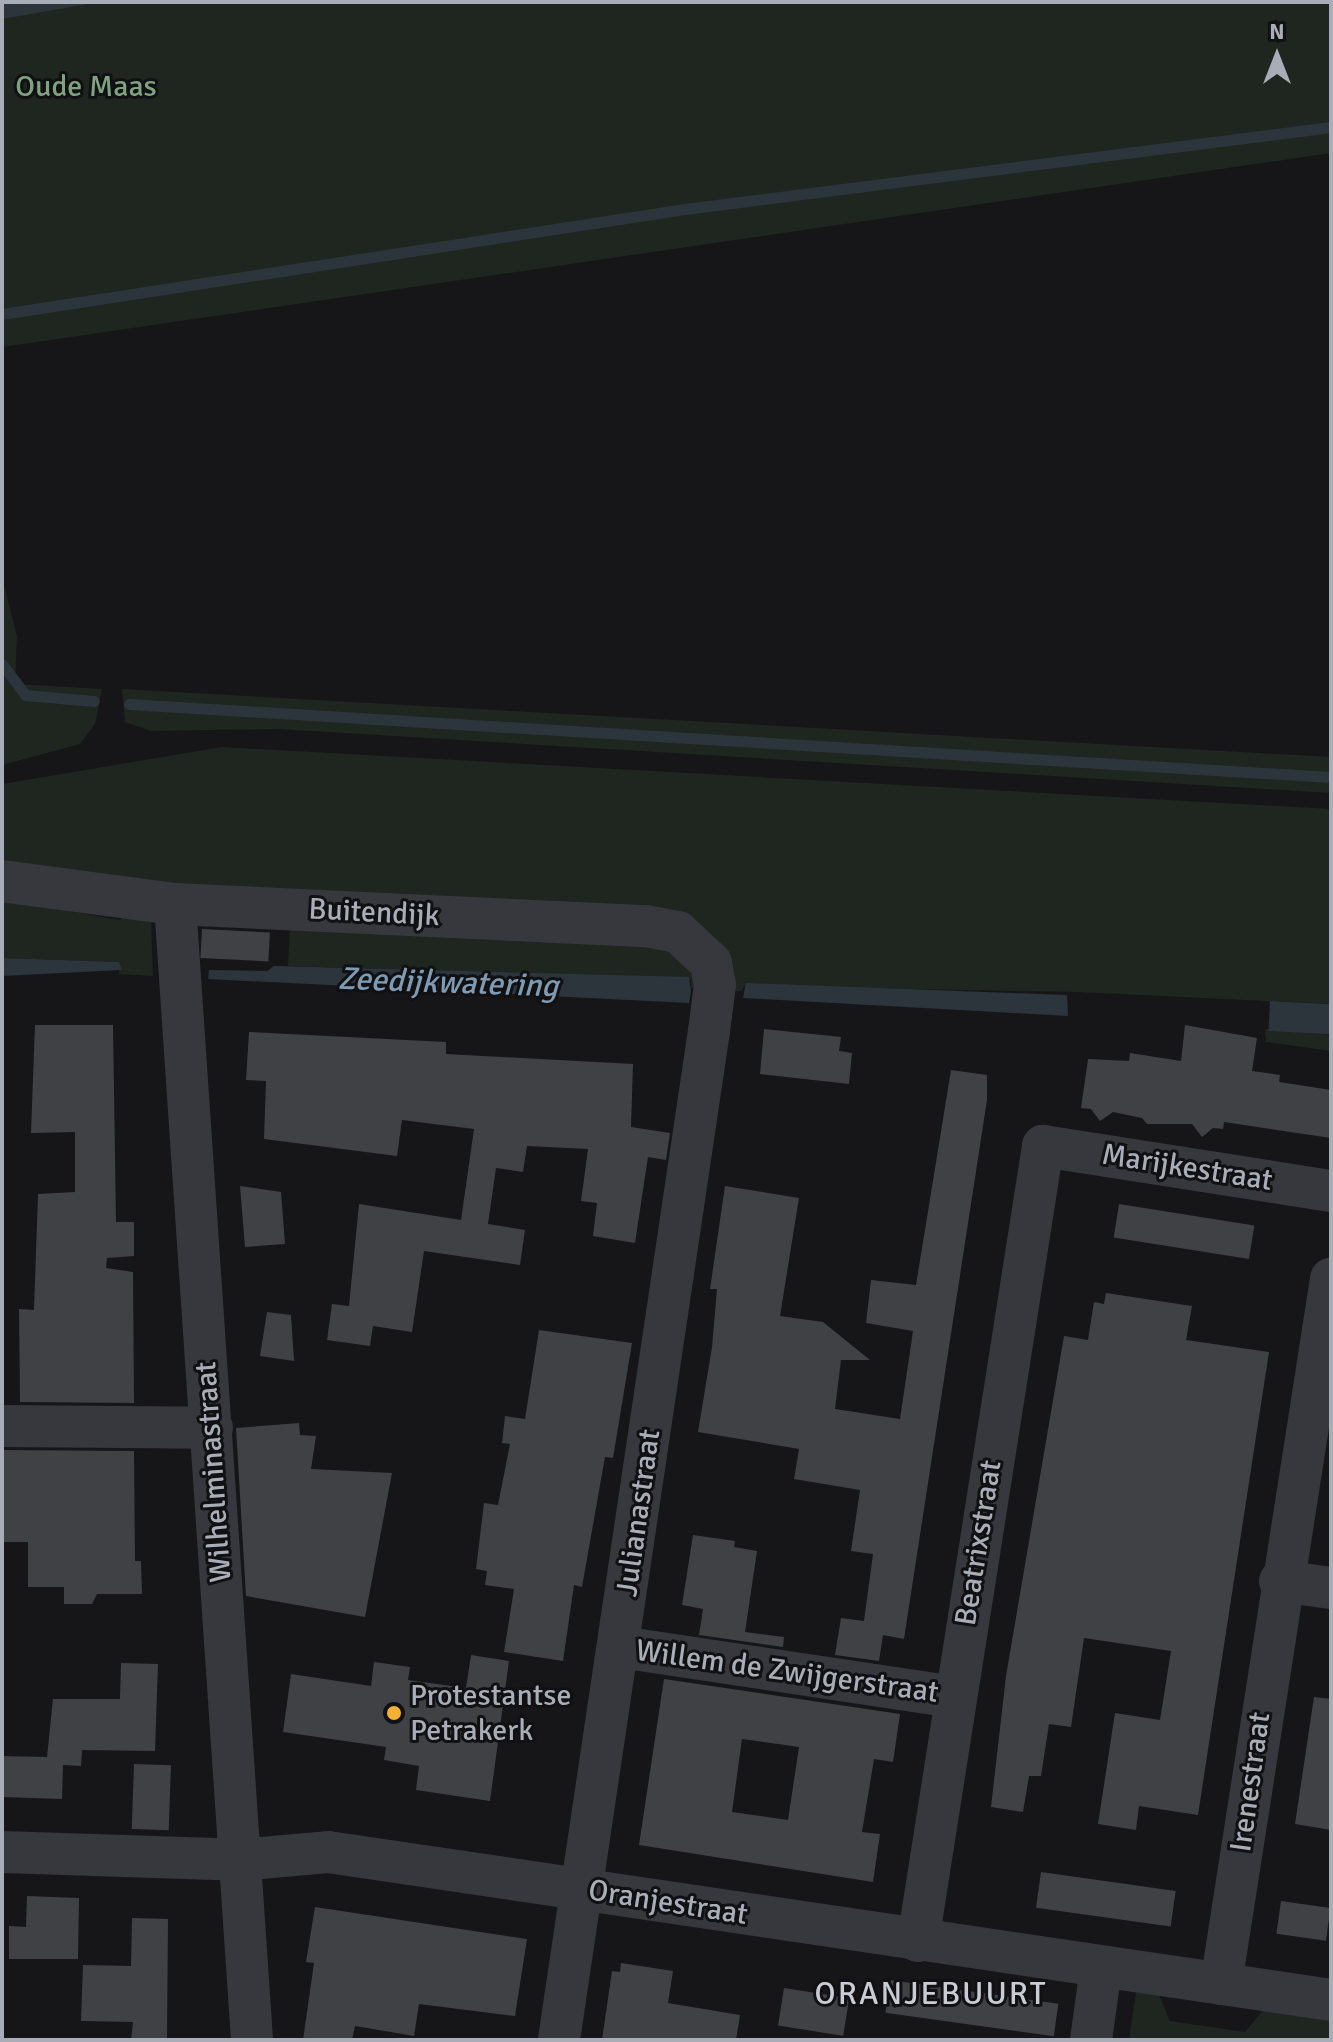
<!DOCTYPE html>
<style>
body{margin:0}
#map{position:relative;width:1333px;height:2042px;overflow:hidden;background:#161618;font-family:Signika,sans-serif}
div>[style]{position:absolute}
.green>*{inset:0;background:#1e261f}
.water>*{inset:0;background:#2c353c;transform-origin:0 0}
.stream>*{height:11px;margin:-5.5px;padding:0 5.5px;transform-origin:5.5px;border-radius:5.5px;background:#2c353c}
.building>*{inset:0;background:#404145;transform-origin:0 0}
.minor>*{height:42px;margin:-21px;padding:0 21px;transform-origin:21px;border-radius:21px;background:#37383d}
.dots>*{width:22px;height:22px;translate:-50% -50%;box-sizing:border-box;border:4px solid #111113;border-radius:50%}
span{translate:-50% -50%;white-space:nowrap;text-align:center;line-height:1.15;-webkit-text-stroke:6px #111113;paint-order:stroke}
.park-label{font-size:30px;color:#7fa381}
.street-label{font-size:30px;color:#a8adb8}
.poi-label{font-size:30px;color:#a8adb8}
.left{translate:0 -50%;text-align:left}
.water-label{font-size:32px;color:#7f9bb3;font-style:italic}
.neighbourhood-label{font-size:32px;color:#c9ccd4;letter-spacing:2px}
.frame{position:absolute;inset:0;border:4px solid #a8adb8;pointer-events:none}
.north{position:absolute;left:1237px;top:16px;width:80px;height:80px;-webkit-text-stroke:6px #111113;paint-order:stroke;rotate:0deg;font-size:22px;font-weight:700;line-height:32px;text-align:center;color:#a8adb8}
.north::after{content:'';display:block;margin:auto;width:28px;height:36px;background:#a8adb8;clip-path:polygon(50% 0,100% 100%,50% 72%,0 100%)}
</style>
<div id="map">
<div class="green">
<i style="clip-path:polygon(2px 2px,1331px 2px,1331px 153px,2px 347px)"></i>
<i style="clip-path:polygon(2px 577px,17px 636px,15px 684px,102px 689px,95px 724px,80px 744px,2px 765px)"></i>
<i style="clip-path:polygon(122px 689px,1331px 757px,1331px 793px,278px 729px,151px 731px,125px 722px)"></i>
<i style="clip-path:polygon(222px 747px,1331px 809px,1331px 1004px,1077px 992px,744px 986px,742px 991px,729px 991px,724px 948px,702px 926px,2px 875px,2px 784px)"></i>
<i style="clip-path:polygon(2px 888px,58px 909px,120px 920px,130px 911px,151px 921px,153px 976px,119px 974px,119px 962px,2px 958px)"></i>
<i style="clip-path:polygon(290px 928px,665px 939px,702px 988px,691px 988px,691px 980px,621px 976px,288px 966px)"></i>
<i style="clip-path:polygon(1265px 1029px,1331px 1035px,1331px 1051px,1266px 1042px)"></i>
<i style="clip-path:polygon(1136px 1992px,1159px 1995px,1170px 2021px,1245px 2032px,1264px 2009px,1331px 2019px,1331px 2040px,1129px 2040px)"></i>
</div>
<div class="water">
<i style="clip-path:polygon(2px 2px,99px 2px,2px 19px)"></i>
<i style="clip-path:polygon(2px 958px,119px 962px,122px 970px,2px 976px)"></i>
<i style="clip-path:polygon(274px 966px,689px 977px,691px 991px,689px 1003px,208px 979px,209px 970px,267px 971px)"></i>
<i style="clip-path:polygon(746px 983px,1067px 995px,1068px 1016px,743px 998px)"></i>
<i style="left:1270px;top:1001px;width:61px;height:30px;rotate:3deg"></i>
</div>
<div class="stream">
<i style="left:2px;top:314px;width:691px;rotate:-8.74deg"></i>
<i style="left:685px;top:209px;width:651px;rotate:-7.23deg"></i>
<i style="left:2px;top:664px;width:39px;rotate:53deg"></i>
<i style="left:25px;top:695px;width:69px;rotate:5deg"></i>
<i style="left:129px;top:704px;width:1204px;rotate:3.48deg"></i>
</div>
<div class="building">
<i style="left:202px;top:929px;width:68px;height:29px;rotate:3deg"></i>
<i style="clip-path:polygon(35px 1025px,113px 1025px,116px 1222px,134px 1222px,134px 1256px,107px 1258px,106px 1268px,133px 1272px,134px 1403px,20px 1402px,19px 1309px,34px 1310px,38px 1194px,75px 1192px,75px 1132px,31px 1133px)"></i>
<i style="clip-path:polygon(1185px 1025px,1257px 1038px,1252px 1071px,1280px 1075px,1279px 1082px,1331px 1090px,1331px 1138px,1224px 1122px,1223px 1129px,1213px 1128px,1202px 1137px,1192px 1124px,1147px 1124px,1142px 1118px,1113px 1112px,1100px 1121px,1091px 1109px,1081px 1108px,1088px 1059px,1129px 1061px,1130px 1053px,1181px 1061px)"></i>
<i style="clip-path:polygon(764px 1029px,841px 1037px,839px 1051px,852px 1053px,849px 1084px,760px 1074px)"></i>
<i style="clip-path:polygon(249px 1032px,446px 1042px,446px 1054px,633px 1064px,631px 1127px,670px 1133px,666px 1160px,648px 1157px,635px 1243px,593px 1236px,597px 1203px,581px 1201px,588px 1149px,527px 1146px,523px 1172px,496px 1168px,488px 1224px,525px 1230px,520px 1265px,424px 1251px,412px 1332px,373px 1326px,370px 1346px,327px 1340px,332px 1304px,349px 1306px,359px 1204px,461px 1220px,474px 1129px,402px 1120px,397px 1156px,264px 1139px,266px 1081px,246px 1080px)"></i>
<i style="clip-path:polygon(951px 1070px,987px 1075px,987px 1100px,904px 1639px,883px 1635px,879px 1661px,835px 1655px,841px 1618px,864px 1621px,873px 1554px,851px 1551px,860px 1490px,794px 1479px,799px 1449px,698px 1432px,712px 1347px,717px 1289px,710px 1289px,725px 1186px,799px 1198px,780px 1316px,823px 1322px,870px 1360px,841px 1360px,835px 1409px,900px 1419px,913px 1331px,866px 1323px,871px 1280px,916px 1285px)"></i>
<i style="clip-path:polygon(240px 1186px,281px 1192px,285px 1244px,245px 1247px)"></i>
<i style="left:1119px;top:1204px;width:137px;height:34px;rotate:9deg"></i>
<i style="clip-path:polygon(1106px 1293px,1192px 1306px,1186px 1340px,1269px 1352px,1198px 1815px,1139px 1806px,1136px 1830px,1098px 1824px,1115px 1713px,1160px 1720px,1171px 1651px,1084px 1638px,1071px 1727px,1049px 1724px,1041px 1776px,1029px 1776px,1023px 1812px,991px 1807px,1006px 1676px,1064px 1336px,1088px 1340px,1094px 1302px,1104px 1304px)"></i>
<i style="clip-path:polygon(267px 1312px,291px 1315px,294px 1361px,260px 1356px)"></i>
<i style="clip-path:polygon(539px 1330px,632px 1343px,613px 1458px,605px 1457px,582px 1587px,574px 1585px,563px 1661px,504px 1652px,514px 1589px,485px 1585px,487px 1571px,476px 1569px,484px 1503px,498px 1505px,510px 1444px,502px 1443px,505px 1416px,525px 1419px)"></i>
<i style="clip-path:polygon(299px 1423px,300px 1435px,316px 1436px,311px 1469px,392px 1473px,365px 1617px,246px 1596px,236px 1428px)"></i>
<i style="clip-path:polygon(2px 1450px,134px 1451px,135px 1561px,141px 1561px,142px 1594px,97px 1594px,92px 1604px,64px 1604px,64px 1587px,28px 1587px,28px 1542px,2px 1542px)"></i>
<i style="clip-path:polygon(693px 1535px,735px 1541px,734px 1547px,757px 1551px,745px 1632px,784px 1637px,783px 1647px,699px 1635px,703px 1609px,682px 1605px)"></i>
<i style="clip-path:polygon(471px 1655px,509px 1661px,490px 1801px,416px 1790px,419px 1766px,384px 1760px,386px 1747px,283px 1732px,291px 1674px,371px 1686px,374px 1662px,410px 1667px,408px 1680px,466px 1688px)"></i>
<i style="clip-path:polygon(121px 1663px,158px 1664px,155px 1751px,82px 1750px,81px 1766px,63px 1765px,62px 1799px,2px 1797px,2px 1756px,47px 1757px,53px 1699px,120px 1699px)"></i>
<i style="clip-path:polygon(evenodd,664px 1679px,900px 1714px,893px 1762px,874px 1759px,862px 1832px,880px 1834px,873px 1882px,639px 1845px,664px 1679px,742px 1739px,799px 1747px,788px 1820px,732px 1812px,742px 1739px)"></i>
<i style="clip-path:polygon(1314px 1697px,1331px 1699px,1331px 1830px,1295px 1824px)"></i>
<i style="left:134px;top:1764px;width:37px;height:65px;rotate:2deg"></i>
<i style="left:1041px;top:1872px;width:136px;height:36px;rotate:8deg"></i>
<i style="clip-path:polygon(27px 1896px,79px 1898px,78px 1959px,9px 1959px,9px 1926px,26px 1927px)"></i>
<i style="left:1281px;top:1901px;width:50px;height:33px;rotate:8deg"></i>
<i style="clip-path:polygon(315px 1907px,527px 1939px,515px 2016px,419px 2004px,414px 2036px,355px 2026px,352px 2040px,303px 2040px,314px 1963px,306px 1962px)"></i>
<i style="clip-path:polygon(132px 1918px,168px 1919px,167px 2040px,131px 2040px,133px 2022px,81px 2021px,83px 1965px,131px 1966px)"></i>
<i style="clip-path:polygon(621px 1963px,673px 1971px,668px 2003px,740px 2015px,736px 2040px,602px 2040px,612px 1971px,620px 1972px)"></i>
<i style="left:890px;top:1980px;width:170px;height:33px;rotate:8deg"></i>
<i style="left:784px;top:1988px;width:66px;height:38px;rotate:9deg"></i>
</div>
<div class="minor">
<i style="left:2px;top:881px;width:175px;rotate:7.6deg"></i>
<i style="left:175px;top:904px;width:472px;rotate:2.7deg"></i>
<i style="left:646px;top:926px;width:33px;rotate:11deg"></i>
<i style="left:678px;top:932px;width:45px;rotate:43.2deg"></i>
<i style="left:711px;top:963px;width:22px;rotate:80deg"></i>
<i style="left:715px;top:985px;width:46px;rotate:97.4deg"></i>
<i style="left:709px;top:1031px;width:1020px;rotate:98.46deg"></i>
<i style="left:175px;top:904px;width:1139px;rotate:86.12deg"></i>
<i style="left:2px;top:1426px;width:210px;rotate:0.5deg"></i>
<i style="left:1280px;top:1581px;width:51px;rotate:7.8deg"></i>
<i style="left:620px;top:1647px;width:339px;rotate:8.5deg"></i>
<i style="left:2px;top:1852px;width:237px;rotate:1.9deg"></i>
<i style="left:239px;top:1860px;width:89px;rotate:-5.1deg"></i>
<i style="left:328px;top:1852px;width:1014px;rotate:8.39deg"></i>
<i style="left:918px;top:1941px;width:805px;rotate:-81.06deg"></i>
<i style="left:1043px;top:1146px;width:291px;rotate:8.9deg"></i>
<i style="left:1221px;top:1984px;width:714px;rotate:-81.13deg"></i>
<i style="left:1091px;top:2040px;width:73px;rotate:-82.1deg"></i>
</div>
<div class="dots">
<i style="left:394px;top:1713px;background:#f2b134"></i>
</div>
<div class="park-label">
<span style="left:86px;top:87px">Oude Maas</span>
</div>
<div class="street-label">
<span style="left:374px;top:913px;rotate:3deg">Buitendijk</span>
<span style="left:1187px;top:1168px;rotate:9deg">Marijkestraat</span>
<span style="left:214px;top:1472px;rotate:-94deg">Wilhelminastraat</span>
<span style="left:639px;top:1513px;rotate:-82deg">Julianastraat</span>
<span style="left:979px;top:1543px;rotate:-81deg">Beatrixstraat</span>
<span style="left:787px;top:1672px;rotate:8deg">Willem de Zwijgerstraat</span>
<span style="left:1251px;top:1782px;rotate:-82deg">Irenestraat</span>
<span style="left:668px;top:1903px;rotate:9deg">Oranjestraat</span>
</div>
<div class="poi-label">
<span class="left" style="left:410px;top:1713px">Protestantse<br>Petrakerk</span>
</div>
<div class="water-label">
<span style="left:448px;top:983px;rotate:2deg">Zeedijkwatering</span>
</div>
<div class="neighbourhood-label">
<span style="left:931px;top:1994px">ORANJEBUURT</span>
</div>
<div class="frame"></div>
<div class="north">N</div>
</div>
